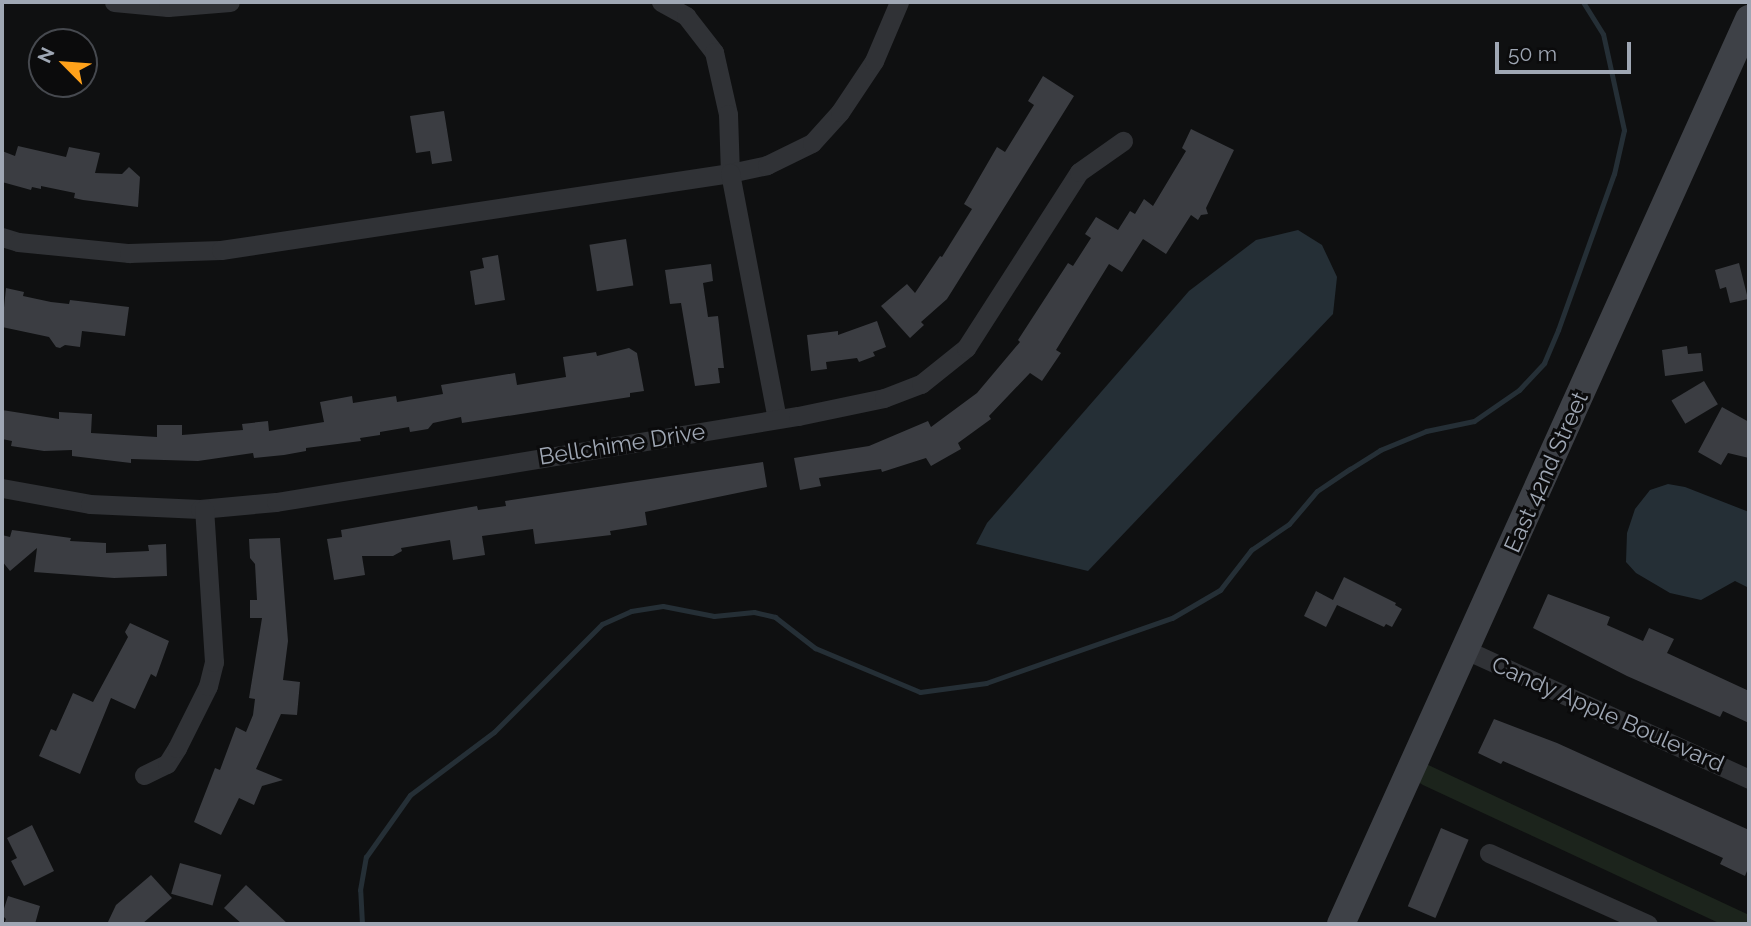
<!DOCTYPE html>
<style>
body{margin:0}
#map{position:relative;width:1751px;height:926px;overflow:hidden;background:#0f1011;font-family:Raleway,sans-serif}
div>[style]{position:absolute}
.green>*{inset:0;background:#1c241c}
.water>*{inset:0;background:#252f36}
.stream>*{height:5px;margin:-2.5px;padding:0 2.5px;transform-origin:2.5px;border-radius:2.5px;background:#252f36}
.building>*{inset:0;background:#3b3d42;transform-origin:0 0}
.street>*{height:19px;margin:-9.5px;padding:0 9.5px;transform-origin:9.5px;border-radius:9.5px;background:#303236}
.secondary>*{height:28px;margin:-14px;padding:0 14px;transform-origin:14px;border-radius:14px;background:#3e4147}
span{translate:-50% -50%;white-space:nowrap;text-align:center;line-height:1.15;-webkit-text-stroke:6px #0b0b0c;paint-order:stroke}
.street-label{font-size:23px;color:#9fa7b4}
.frame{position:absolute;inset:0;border:4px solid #9fa7b4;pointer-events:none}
.north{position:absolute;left:28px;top:28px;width:70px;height:70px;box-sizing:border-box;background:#0b0b0c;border:2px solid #46494f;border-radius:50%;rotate:295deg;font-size:19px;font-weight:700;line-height:28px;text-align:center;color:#9fa7b4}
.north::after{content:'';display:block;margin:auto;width:24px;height:32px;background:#ffa11a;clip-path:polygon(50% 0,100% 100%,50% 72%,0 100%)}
.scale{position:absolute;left:1495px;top:42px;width:136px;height:32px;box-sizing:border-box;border:4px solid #9fa7b4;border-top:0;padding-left:9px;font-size:21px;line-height:24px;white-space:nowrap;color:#9fa7b4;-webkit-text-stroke:5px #0b0b0c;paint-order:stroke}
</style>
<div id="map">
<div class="green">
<i style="clip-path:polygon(1424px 763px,1749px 915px,1749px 924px,1721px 924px,1423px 785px,1415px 780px)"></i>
</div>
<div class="water">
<i style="clip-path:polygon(1298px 230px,1322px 245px,1337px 277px,1333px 314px,1088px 571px,976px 544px,987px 523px,1189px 291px,1256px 240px)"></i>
<i style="clip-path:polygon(1668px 484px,1685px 487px,1749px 512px,1749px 588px,1735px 581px,1701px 600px,1670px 593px,1636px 573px,1626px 562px,1627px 533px,1635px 509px,1650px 490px)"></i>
</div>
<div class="stream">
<i style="left:362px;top:924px;width:34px;rotate:-93deg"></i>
<i style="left:360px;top:890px;width:34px;rotate:-80deg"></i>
<i style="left:366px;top:857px;width:76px;rotate:-54.6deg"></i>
<i style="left:410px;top:795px;width:105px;rotate:-36.9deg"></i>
<i style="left:494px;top:732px;width:153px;rotate:-45deg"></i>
<i style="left:602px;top:624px;width:32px;rotate:-24deg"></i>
<i style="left:631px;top:611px;width:32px;rotate:-9deg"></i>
<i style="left:663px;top:606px;width:52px;rotate:11.1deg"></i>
<i style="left:714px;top:616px;width:40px;rotate:-5.7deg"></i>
<i style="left:754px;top:612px;width:22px;rotate:13deg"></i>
<i style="left:775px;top:617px;width:51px;rotate:37.8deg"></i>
<i style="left:815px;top:648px;width:114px;rotate:22.7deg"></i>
<i style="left:920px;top:692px;width:67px;rotate:-7.8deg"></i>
<i style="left:986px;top:683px;width:197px;rotate:-19.3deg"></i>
<i style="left:1172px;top:618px;width:56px;rotate:-30.3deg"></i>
<i style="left:1220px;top:590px;width:51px;rotate:-52.2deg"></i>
<i style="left:1251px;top:550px;width:46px;rotate:-34.4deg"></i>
<i style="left:1289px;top:524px;width:43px;rotate:-49.7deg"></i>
<i style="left:1317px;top:491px;width:40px;rotate:-34deg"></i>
<i style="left:1350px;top:469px;width:36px;rotate:-32deg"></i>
<i style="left:1380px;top:450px;width:50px;rotate:-22.4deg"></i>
<i style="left:1426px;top:431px;width:49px;rotate:-11.8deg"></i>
<i style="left:1474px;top:421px;width:55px;rotate:-34.6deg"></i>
<i style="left:1519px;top:390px;width:37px;rotate:-47deg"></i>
<i style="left:1544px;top:363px;width:36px;rotate:-67deg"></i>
<i style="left:1558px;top:330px;width:166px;rotate:-70.3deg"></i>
<i style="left:1614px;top:174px;width:45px;rotate:-77.2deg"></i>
<i style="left:1624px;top:130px;width:98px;rotate:-102.3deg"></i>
<i style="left:1603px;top:34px;width:38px;rotate:-122deg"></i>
</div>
<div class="building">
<i style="clip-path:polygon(1043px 76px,1074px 96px,947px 299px,921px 322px,924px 325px,910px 338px,881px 306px,907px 284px,915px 293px,940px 256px,942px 257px,972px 209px,964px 204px,997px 147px,1005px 152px,1034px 105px,1028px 101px)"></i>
<i style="clip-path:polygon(444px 111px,452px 161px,432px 164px,430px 151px,416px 153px,410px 116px)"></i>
<i style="clip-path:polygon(1191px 129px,1234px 150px,1206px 208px,1208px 214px,1201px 215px,1198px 220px,1191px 215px,1166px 254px,1143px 239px,1122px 272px,1109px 264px,1056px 350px,1061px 353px,1042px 381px,1030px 373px,989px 416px,991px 419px,958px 443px,961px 449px,931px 466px,926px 458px,882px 472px,881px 469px,819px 478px,821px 486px,800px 490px,794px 458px,869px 446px,928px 421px,931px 427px,977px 393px,1020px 342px,1018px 340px,1068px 263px,1073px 266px,1091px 238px,1085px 234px,1096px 217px,1118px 230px,1130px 211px,1135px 214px,1144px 199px,1153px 206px,1186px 151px,1182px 148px)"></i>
<i style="clip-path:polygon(18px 146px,66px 157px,69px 147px,100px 153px,95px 173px,122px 174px,129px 167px,140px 177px,138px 207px,83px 200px,74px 198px,75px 193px,41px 186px,41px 189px,32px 187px,31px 190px,2px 182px,2px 151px,15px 156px)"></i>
<i style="left:626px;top:239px;width:47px;height:37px;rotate:81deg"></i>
<i style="clip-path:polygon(498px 255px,505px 300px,475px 305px,470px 271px,484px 268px,482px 258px)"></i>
<i style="clip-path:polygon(1739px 263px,1748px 299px,1730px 303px,1726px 287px,1720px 289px,1715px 270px)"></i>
<i style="clip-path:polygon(711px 264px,713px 281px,703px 283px,708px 317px,718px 316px,724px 368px,718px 368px,720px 383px,695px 386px,681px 303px,670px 304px,665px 270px)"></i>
<i style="clip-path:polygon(6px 288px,24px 292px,23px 296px,51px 302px,69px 304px,70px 300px,129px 307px,125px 336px,82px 331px,80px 347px,65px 345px,60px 348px,56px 347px,49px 337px,2px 327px)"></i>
<i style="clip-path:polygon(877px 321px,886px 347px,873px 352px,875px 356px,859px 362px,857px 358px,826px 362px,827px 369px,811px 371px,807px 335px,838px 331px,838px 335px)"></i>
<i style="clip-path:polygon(1687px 346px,1688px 354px,1701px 353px,1703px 371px,1665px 376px,1662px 350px)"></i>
<i style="clip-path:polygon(629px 348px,637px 353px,644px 391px,630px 393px,630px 397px,462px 423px,461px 417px,433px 423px,428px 429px,410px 432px,409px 427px,380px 432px,380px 435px,360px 438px,361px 441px,306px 448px,306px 451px,284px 455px,254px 458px,253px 453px,198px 461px,131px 459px,131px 463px,72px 456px,72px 450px,44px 451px,11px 446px,12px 441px,2px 439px,2px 410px,59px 419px,59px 412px,92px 414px,91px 433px,157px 437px,157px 425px,182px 425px,182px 435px,243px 430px,242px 424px,268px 421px,269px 431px,324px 422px,320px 402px,352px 396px,353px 403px,396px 396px,397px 402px,443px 394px,441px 385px,515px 373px,517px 385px,566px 377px,563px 357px,596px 352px,597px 356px)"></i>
<i style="left:1704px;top:381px;width:27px;height:38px;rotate:59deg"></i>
<i style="clip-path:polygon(1722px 407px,1749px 422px,1749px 458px,1728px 453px,1721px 465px,1698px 452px)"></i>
<i style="clip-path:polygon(763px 462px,767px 487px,645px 512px,647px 525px,610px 531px,611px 535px,535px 544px,533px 529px,482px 536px,485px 555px,453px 560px,450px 540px,401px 548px,402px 551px,393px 556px,362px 556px,365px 575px,334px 580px,327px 539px,342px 537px,341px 530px,477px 506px,478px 510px,506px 506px,505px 501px)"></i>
<i style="clip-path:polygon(12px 530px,71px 538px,70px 541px,106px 543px,106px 553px,149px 551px,148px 545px,166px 544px,167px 576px,114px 578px,34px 572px,37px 548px,10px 571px,2px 561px,2px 535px,10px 537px)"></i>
<i style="clip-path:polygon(280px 538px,288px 641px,283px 680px,300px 682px,297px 715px,281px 714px,256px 769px,283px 780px,262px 786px,254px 805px,239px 798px,221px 835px,194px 822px,215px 768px,220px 770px,236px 727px,246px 732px,253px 715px,255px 699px,249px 698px,262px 618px,250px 618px,250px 600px,257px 600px,255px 564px,250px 558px,249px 539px)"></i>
<i style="clip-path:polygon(1344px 577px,1396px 603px,1395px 605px,1402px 609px,1392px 627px,1386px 624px,1384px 627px,1337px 605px,1326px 627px,1304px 616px,1316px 591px,1333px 600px)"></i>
<i style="clip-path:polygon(1548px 594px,1610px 617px,1607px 625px,1643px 641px,1649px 628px,1674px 639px,1667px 653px,1749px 691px,1749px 723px,1723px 711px,1720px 717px,1627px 676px,1533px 628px)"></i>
<i style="clip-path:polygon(130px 623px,169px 641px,156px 677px,151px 674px,135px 709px,111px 698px,80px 774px,39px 756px,51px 729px,56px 731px,73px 693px,93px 702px,128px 637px,125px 632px)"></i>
<i style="clip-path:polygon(1494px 719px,1557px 743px,1749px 830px,1749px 866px,1745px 876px,1720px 864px,1723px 858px,1657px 828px,1503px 761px,1501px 764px,1478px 753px)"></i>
<i style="clip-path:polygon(32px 825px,54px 871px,24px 886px,11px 861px,17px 858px,7px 838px)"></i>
<i style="left:1441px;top:828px;width:30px;height:85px;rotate:23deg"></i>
<i style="left:180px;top:863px;width:43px;height:32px;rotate:16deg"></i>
<i style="clip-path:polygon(151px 875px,172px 898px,142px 924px,107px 924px,116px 905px)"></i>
<i style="clip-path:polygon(246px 885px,288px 924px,242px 924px,224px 908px)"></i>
<i style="clip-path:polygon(8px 896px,40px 906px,35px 924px,4px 924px,6px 919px,2px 915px)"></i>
</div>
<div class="street">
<i style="left:114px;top:2px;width:54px;rotate:5.3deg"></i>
<i style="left:168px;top:7px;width:62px;rotate:-4.6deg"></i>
<i style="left:661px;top:2px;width:29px;rotate:29deg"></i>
<i style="left:686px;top:16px;width:46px;rotate:52.1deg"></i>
<i style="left:714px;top:52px;width:64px;rotate:77.3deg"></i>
<i style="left:728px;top:114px;width:59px;rotate:88.1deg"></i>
<i style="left:730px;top:173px;width:38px;rotate:-12deg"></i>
<i style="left:767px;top:165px;width:50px;rotate:-26.1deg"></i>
<i style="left:812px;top:143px;width:42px;rotate:-47.9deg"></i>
<i style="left:840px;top:112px;width:61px;rotate:-56.3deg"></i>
<i style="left:874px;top:61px;width:64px;rotate:-67deg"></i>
<i style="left:2px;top:237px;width:17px;rotate:17deg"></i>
<i style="left:18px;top:242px;width:112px;rotate:5.7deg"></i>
<i style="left:129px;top:253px;width:92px;rotate:-1.9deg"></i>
<i style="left:221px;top:250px;width:515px;rotate:-8.6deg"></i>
<i style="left:730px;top:173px;width:250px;rotate:79.2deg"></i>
<i style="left:2px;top:488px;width:89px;rotate:10.3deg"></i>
<i style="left:90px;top:504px;width:110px;rotate:2.6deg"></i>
<i style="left:200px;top:509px;width:76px;rotate:-5.3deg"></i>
<i style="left:276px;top:502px;width:529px;rotate:-9.36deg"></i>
<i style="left:798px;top:416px;width:88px;rotate:-11.8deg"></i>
<i style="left:884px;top:398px;width:40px;rotate:-21deg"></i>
<i style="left:921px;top:384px;width:58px;rotate:-38.7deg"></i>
<i style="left:966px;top:348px;width:209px;rotate:-57.3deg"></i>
<i style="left:1079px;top:172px;width:54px;rotate:-35.2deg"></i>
<i style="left:1466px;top:650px;width:311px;rotate:24.5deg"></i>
<i style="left:144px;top:775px;width:25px;rotate:-26deg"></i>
<i style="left:167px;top:764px;width:19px;rotate:-58deg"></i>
<i style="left:177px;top:748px;width:69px;rotate:-63.4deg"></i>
<i style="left:208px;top:686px;width:25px;rotate:-76deg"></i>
<i style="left:214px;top:662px;width:153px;rotate:-93.7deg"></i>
<i style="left:1489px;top:853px;width:174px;rotate:24.1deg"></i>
</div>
<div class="secondary">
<i style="left:1341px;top:924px;width:993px;rotate:-65.73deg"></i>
</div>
<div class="street-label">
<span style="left:622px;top:444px;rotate:-9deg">Bellchime Drive</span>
<span style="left:1546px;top:472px;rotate:-66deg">East 42nd Street</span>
<span style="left:1608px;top:714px;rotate:24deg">Candy Apple Boulevard</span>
</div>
<div class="frame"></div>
<div class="north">N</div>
<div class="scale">50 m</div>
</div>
